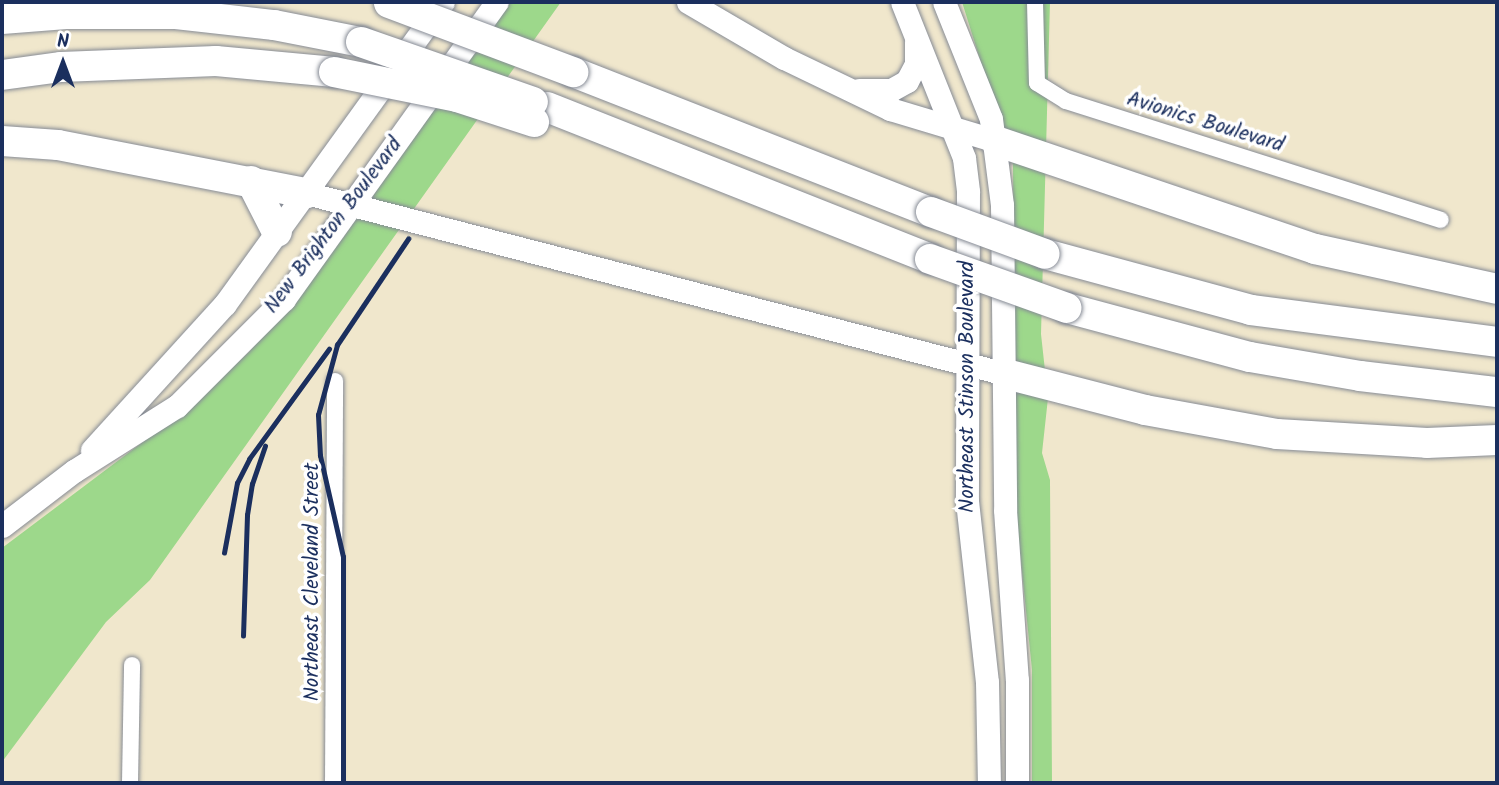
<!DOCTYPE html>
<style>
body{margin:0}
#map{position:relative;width:1499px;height:785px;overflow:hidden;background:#f0e7cc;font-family:Kalam,sans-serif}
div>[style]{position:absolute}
.green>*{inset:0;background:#9dd88b}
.roads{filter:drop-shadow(0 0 2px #868b95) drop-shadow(0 0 2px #868b95)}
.street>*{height:16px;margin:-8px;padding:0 8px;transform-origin:8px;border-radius:8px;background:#fff}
.secondary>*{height:23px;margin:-11.5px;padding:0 11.5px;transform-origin:11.5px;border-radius:11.5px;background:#fff}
.highway>*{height:30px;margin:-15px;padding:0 15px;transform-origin:15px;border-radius:15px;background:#fff}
.rail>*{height:4.5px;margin:-2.25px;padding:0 2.25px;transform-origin:2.25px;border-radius:2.25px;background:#1b2f5e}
.bridges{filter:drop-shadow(0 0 2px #868b95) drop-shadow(0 0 2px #868b95)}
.highway-bridge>*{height:30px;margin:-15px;padding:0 15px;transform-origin:15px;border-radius:15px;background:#fff}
span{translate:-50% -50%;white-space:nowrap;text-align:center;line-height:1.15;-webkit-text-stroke:7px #fff;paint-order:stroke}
.street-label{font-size:21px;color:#1b2f5e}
.frame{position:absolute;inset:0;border:4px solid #1b2f5e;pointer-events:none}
.north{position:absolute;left:28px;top:28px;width:70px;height:70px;-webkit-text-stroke:5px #fff;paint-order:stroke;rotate:0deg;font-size:19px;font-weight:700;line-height:28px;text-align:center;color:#1b2f5e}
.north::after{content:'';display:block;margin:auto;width:24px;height:32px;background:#1b2f5e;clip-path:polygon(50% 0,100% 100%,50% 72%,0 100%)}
</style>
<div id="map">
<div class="green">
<i style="clip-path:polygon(511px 2px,561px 2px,150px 580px,106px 622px,2px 762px,2px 548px,184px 411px,249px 352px,342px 239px)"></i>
<i style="clip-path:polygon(962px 2px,1050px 2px,1041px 334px,1048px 398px,1042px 453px,1050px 480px,1052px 783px,1032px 783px,1032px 670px,1015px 503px,1013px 165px)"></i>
</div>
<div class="roads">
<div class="street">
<i style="left:1035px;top:2px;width:81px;rotate:88.6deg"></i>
<i style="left:1037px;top:83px;width:34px;rotate:32deg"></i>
<i style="left:1066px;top:101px;width:393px;rotate:17.6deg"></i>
<i style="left:130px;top:783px;width:118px;rotate:-89deg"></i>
<i style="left:333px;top:783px;width:402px;rotate:-89.7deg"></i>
</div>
<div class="secondary">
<i style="left:688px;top:2px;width:111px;rotate:30.3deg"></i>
<i style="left:784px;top:58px;width:118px;rotate:25.7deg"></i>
<i style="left:890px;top:109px;width:111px;rotate:16.8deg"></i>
<i style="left:902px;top:2px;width:168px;rotate:68.3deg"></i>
<i style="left:964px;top:158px;width:34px;rotate:83deg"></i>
<i style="left:968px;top:192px;width:309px;rotate:90.2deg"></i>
<i style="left:967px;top:501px;width:182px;rotate:83.7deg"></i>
<i style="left:987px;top:682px;width:101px;rotate:88.9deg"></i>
<i style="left:944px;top:2px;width:126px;rotate:68.1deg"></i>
<i style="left:991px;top:119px;width:87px;rotate:82.7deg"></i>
<i style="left:1002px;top:205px;width:305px;rotate:89.4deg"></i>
<i style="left:1005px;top:510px;width:170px;rotate:86deg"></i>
<i style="left:1017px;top:680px;width:103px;rotate:90deg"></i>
<i style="left:859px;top:90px;width:32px"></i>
<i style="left:891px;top:90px;width:18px;rotate:-29deg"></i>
<i style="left:907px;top:81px;width:19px;rotate:-62deg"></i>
<i style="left:916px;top:64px;width:22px;rotate:-90deg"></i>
<i style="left:306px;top:193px;width:723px;rotate:14.5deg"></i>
<i style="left:92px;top:450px;width:197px;rotate:-47.7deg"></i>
<i style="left:225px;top:304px;width:372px;rotate:-54.2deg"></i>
<i style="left:2px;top:526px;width:91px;rotate:-37.4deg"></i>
<i style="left:74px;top:471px;width:122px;rotate:-32.3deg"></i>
<i style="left:177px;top:406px;width:151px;rotate:-45deg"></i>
<i style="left:284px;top:299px;width:365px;rotate:-54.4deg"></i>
</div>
<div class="highway">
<i style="left:2px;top:19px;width:64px;rotate:-4.5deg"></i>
<i style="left:66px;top:14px;width:110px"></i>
<i style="left:176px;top:14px;width:99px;rotate:6.4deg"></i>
<i style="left:274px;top:25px;width:89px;rotate:11.1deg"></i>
<i style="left:573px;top:72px;width:384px;rotate:21.4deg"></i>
<i style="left:2px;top:75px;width:60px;rotate:-7.7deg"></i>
<i style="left:61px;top:67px;width:155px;rotate:-2.2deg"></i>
<i style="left:216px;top:61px;width:119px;rotate:5.3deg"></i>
<i style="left:547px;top:107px;width:412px;rotate:21.6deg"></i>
<i style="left:2px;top:141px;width:56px;rotate:4.1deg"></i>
<i style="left:58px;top:145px;width:253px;rotate:11deg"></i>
<i style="left:996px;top:141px;width:337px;rotate:18.7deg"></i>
<i style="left:1315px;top:249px;width:186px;rotate:12.4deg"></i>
<i style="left:251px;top:181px;width:57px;rotate:63deg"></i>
<i style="left:1045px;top:254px;width:213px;rotate:15.2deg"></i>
<i style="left:1251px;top:310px;width:248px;rotate:7.4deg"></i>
<i style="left:1067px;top:308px;width:189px;rotate:15deg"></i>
<i style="left:1250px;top:357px;width:112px;rotate:9.8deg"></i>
<i style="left:1360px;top:376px;width:138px;rotate:6.7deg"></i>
<i style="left:1006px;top:374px;width:144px;rotate:14.5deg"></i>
<i style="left:1145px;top:410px;width:134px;rotate:10.3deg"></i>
<i style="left:1277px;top:434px;width:150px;rotate:3.4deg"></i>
<i style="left:1427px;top:443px;width:70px;rotate:-2.5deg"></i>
</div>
</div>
<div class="rail">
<i style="left:224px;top:553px;width:71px;rotate:-79.5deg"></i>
<i style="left:237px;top:483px;width:27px;rotate:-63deg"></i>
<i style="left:249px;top:459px;width:136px;rotate:-54deg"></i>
<i style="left:243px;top:636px;width:121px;rotate:-88.1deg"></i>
<i style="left:247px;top:515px;width:31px;rotate:-81deg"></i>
<i style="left:252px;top:484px;width:40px;rotate:-71.1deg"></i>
<i style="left:343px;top:783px;width:226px;rotate:-90deg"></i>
<i style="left:343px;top:557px;width:104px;rotate:-102.8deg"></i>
<i style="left:320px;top:456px;width:41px;rotate:-92.8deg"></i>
<i style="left:318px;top:415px;width:73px;rotate:-74.8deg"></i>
<i style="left:337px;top:345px;width:128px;rotate:-56.2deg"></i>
</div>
<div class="bridges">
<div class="highway-bridge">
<i style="left:389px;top:3px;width:197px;rotate:20.6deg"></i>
<i style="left:361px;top:42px;width:182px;rotate:19.2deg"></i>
<i style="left:334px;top:72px;width:126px;rotate:11.5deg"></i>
<i style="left:457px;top:97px;width:81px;rotate:18deg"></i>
<i style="left:931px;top:212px;width:121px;rotate:20.2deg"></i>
<i style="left:930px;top:259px;width:145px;rotate:19.7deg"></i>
</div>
</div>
<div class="street-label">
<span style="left:1205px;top:123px;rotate:17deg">Avionics Boulevard</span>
<span style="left:334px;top:226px;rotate:-53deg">New Brighton Boulevard</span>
<span style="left:968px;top:387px;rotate:-90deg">Northeast Stinson Boulevard</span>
<span style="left:313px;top:582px;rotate:-90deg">Northeast Cleveland Street</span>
</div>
<div class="frame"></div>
<div class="north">N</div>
</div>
